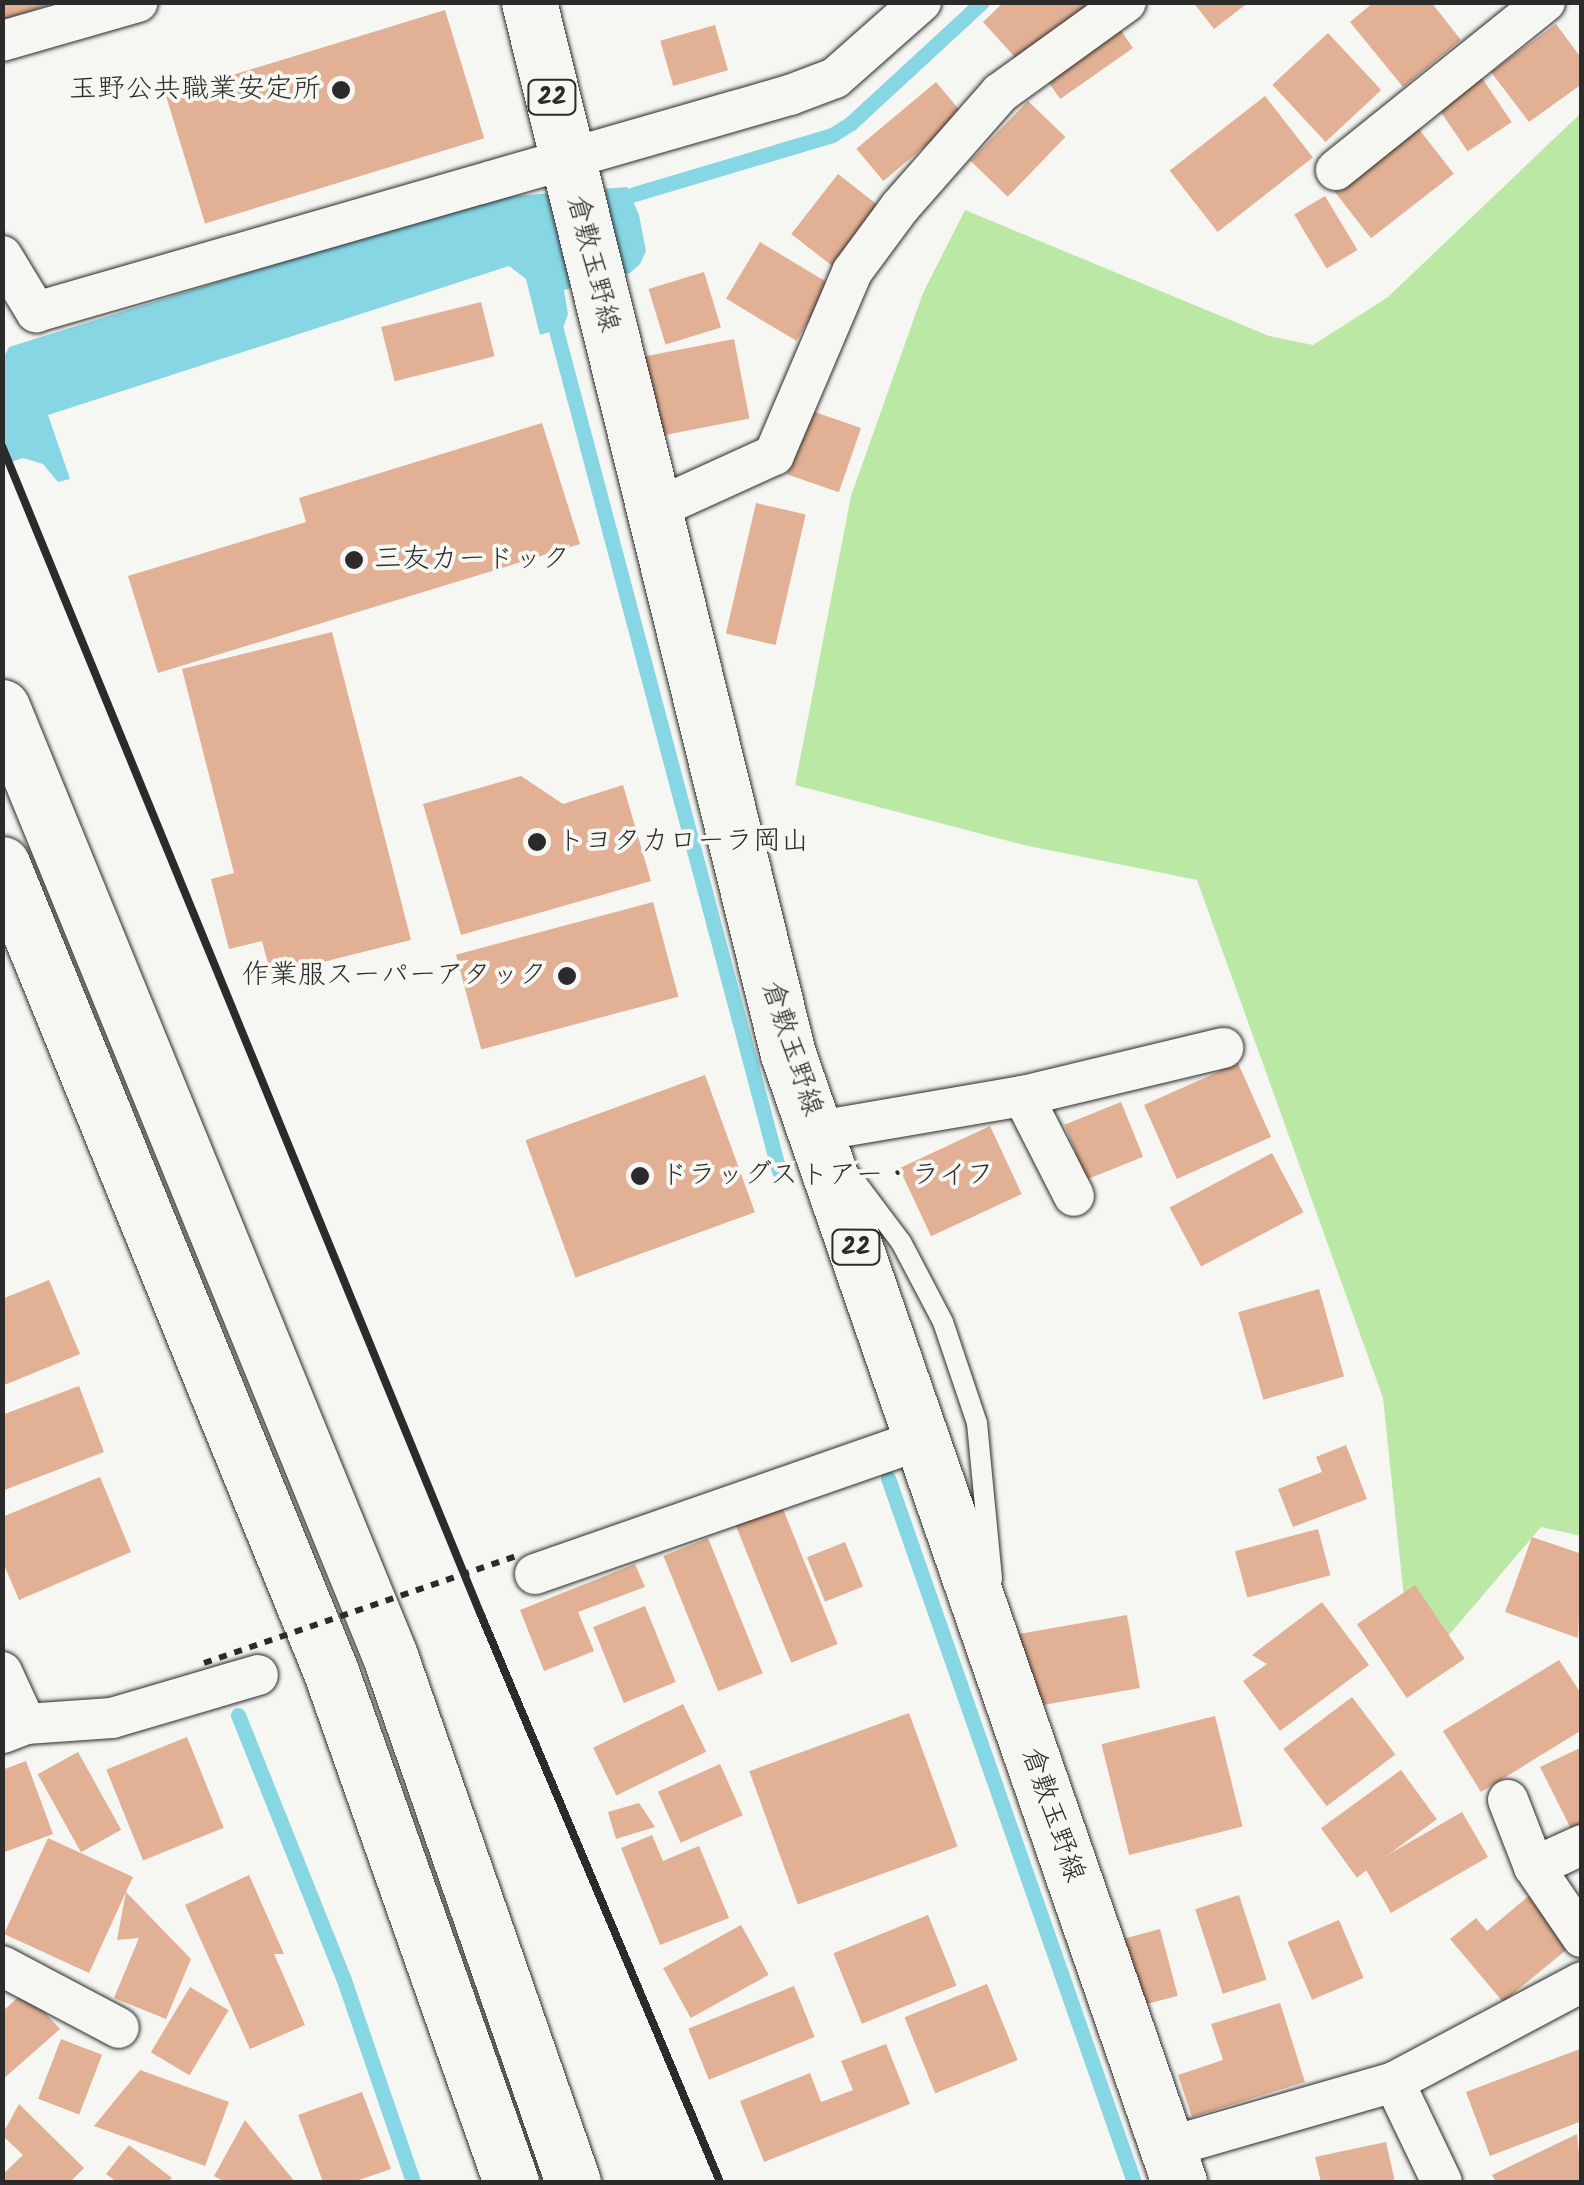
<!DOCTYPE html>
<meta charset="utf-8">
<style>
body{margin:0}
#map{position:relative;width:1584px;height:2185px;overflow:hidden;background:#f6f6f2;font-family:Kalam,"Klee One",sans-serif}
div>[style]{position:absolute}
.green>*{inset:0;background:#bce8a5}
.water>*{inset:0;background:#87d6e4}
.stream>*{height:15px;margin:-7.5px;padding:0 7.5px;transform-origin:7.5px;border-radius:7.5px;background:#87d6e4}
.building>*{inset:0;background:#e2b094;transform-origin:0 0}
.roads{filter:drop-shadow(0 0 2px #2b2b2b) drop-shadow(0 0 2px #2b2b2b)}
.lane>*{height:20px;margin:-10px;padding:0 10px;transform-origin:10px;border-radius:10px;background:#f6f6f2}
.street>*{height:40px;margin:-20px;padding:0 20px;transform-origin:20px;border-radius:20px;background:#f6f6f2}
.secondary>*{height:55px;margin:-27.5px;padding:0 27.5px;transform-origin:27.5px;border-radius:27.5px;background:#f6f6f2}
.primary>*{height:55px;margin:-27.5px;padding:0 27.5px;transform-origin:27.5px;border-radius:27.5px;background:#f6f6f2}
.rail>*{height:8px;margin:-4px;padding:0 4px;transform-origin:4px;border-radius:4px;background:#2b2b2b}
.path-bridge>*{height:6px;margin-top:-3px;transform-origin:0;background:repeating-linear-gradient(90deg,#2b2b2b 0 8px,transparent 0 16px)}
.dots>*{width:28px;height:28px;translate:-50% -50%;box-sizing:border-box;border:5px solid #f6f6f2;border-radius:50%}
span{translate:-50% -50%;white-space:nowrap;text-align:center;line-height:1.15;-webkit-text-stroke:8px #f6f6f2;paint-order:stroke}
.shield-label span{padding:2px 8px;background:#f6f6f2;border:2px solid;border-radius:8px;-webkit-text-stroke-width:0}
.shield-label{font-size:25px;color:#2b2b2b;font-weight:700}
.poi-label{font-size:28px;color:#2b2b2b}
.right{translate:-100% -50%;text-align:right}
.left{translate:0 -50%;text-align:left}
.street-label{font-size:28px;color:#2b2b2b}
.frame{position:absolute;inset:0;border:5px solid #2b2b2b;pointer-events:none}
</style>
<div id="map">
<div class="green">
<i style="clip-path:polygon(1581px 113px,1581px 1536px,1541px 1527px,1449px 1635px,1407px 1627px,1383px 1398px,1197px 880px,1024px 845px,795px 785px,851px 496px,923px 293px,965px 210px,1269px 336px,1313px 345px,1388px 297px)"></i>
</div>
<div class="water">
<i style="clip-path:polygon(627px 187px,639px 215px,646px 251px,640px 264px,630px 273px,564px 290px,568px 314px,563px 328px,540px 335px,526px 279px,509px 266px,48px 415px,70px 479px,58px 482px,43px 464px,23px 458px,3px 465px,2px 360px,9px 347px,489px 198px)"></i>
</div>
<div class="stream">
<i style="left:611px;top:201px;width:231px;rotate:-16.6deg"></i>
<i style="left:832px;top:135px;width:22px;rotate:-32deg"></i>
<i style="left:851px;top:123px;width:178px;rotate:-42.7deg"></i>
<i style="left:551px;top:311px;width:890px;rotate:75.15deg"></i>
<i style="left:888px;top:1478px;width:746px;rotate:70.74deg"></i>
<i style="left:238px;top:1715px;width:285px;rotate:68.2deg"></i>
<i style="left:344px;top:1980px;width:213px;rotate:71.1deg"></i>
</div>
<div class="building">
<i style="clip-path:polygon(2px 2px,55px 2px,55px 3px,2px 20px)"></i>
<i style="clip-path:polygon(1004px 2px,1093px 2px,1022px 65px,983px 22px)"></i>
<i style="clip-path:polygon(1193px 2px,1249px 2px,1214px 29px)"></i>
<i style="clip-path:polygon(1374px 2px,1431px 2px,1461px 40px,1403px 87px,1350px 22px)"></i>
<i style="left:445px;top:10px;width:134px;height:292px;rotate:73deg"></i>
<i style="clip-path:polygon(1556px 24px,1582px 59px,1582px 84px,1529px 122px,1491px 72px)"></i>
<i style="left:715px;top:25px;width:47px;height:57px;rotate:74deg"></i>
<i style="left:1117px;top:25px;width:28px;height:89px;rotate:55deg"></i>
<i style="left:1328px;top:33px;width:78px;height:76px;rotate:47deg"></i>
<i style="left:1482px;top:78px;width:53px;height:53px;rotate:56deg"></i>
<i style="left:936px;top:82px;width:42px;height:104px;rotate:50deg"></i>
<i style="left:1265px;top:96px;width:78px;height:121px;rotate:52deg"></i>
<i style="left:1028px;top:101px;width:52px;height:83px;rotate:44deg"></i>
<i style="left:1415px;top:124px;width:63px;height:105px;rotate:52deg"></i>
<i style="left:838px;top:174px;width:53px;height:76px;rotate:38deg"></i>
<i style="left:1325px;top:196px;width:63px;height:36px;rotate:59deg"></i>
<i style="left:760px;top:242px;width:82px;height:66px;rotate:31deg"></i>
<i style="left:704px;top:272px;width:58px;height:58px;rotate:73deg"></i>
<i style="left:481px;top:302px;width:56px;height:103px;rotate:76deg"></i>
<i style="left:734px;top:339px;width:81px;height:94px;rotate:79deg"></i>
<i style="left:809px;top:410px;width:55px;height:68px;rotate:19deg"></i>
<i style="clip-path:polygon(542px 423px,580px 544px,158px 673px,128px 576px,306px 522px,299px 498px)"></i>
<i style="left:756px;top:503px;width:51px;height:134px;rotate:13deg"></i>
<i style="clip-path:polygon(332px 632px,411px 940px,271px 975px,262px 941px,229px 949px,211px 879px,234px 873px,182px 669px)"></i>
<i style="clip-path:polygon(521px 776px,563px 804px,623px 785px,651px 881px,461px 935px,423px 804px)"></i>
<i style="left:653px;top:902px;width:98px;height:204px;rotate:75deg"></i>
<i style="left:1238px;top:1063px;width:81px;height:103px;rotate:66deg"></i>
<i style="left:705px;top:1075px;width:146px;height:191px;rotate:70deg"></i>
<i style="left:1121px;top:1102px;width:59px;height:61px;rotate:68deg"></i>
<i style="left:990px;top:1126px;width:75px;height:100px;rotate:65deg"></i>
<i style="left:1272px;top:1153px;width:67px;height:116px;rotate:62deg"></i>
<i style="clip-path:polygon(49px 1280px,80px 1354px,2px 1386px,2px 1299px)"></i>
<i style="left:1319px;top:1289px;width:91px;height:84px;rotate:74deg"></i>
<i style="clip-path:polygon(79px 1386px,104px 1452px,2px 1491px,2px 1415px)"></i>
<i style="clip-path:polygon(1346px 1445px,1367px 1499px,1293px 1527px,1278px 1489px,1322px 1472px,1316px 1457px)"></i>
<i style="clip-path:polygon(100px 1477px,131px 1552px,19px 1600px,2px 1560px,2px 1517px)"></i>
<i style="left:781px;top:1504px;width:151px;height:50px;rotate:68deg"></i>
<i style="left:1318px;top:1529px;width:48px;height:86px;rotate:75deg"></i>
<i style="clip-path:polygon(1532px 1537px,1582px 1554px,1578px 1638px,1505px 1612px)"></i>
<i style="left:708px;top:1538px;width:146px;height:48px;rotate:68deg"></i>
<i style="left:845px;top:1542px;width:48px;height:41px;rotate:68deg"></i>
<i style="clip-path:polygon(635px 1564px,645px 1587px,578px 1612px,594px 1651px,544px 1671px,520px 1610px)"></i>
<i style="left:1415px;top:1585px;width:89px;height:70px;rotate:56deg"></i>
<i style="clip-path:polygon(1322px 1602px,1369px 1665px,1280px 1731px,1243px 1681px,1267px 1664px,1252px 1655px)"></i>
<i style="left:645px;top:1606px;width:82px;height:56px;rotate:68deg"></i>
<i style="left:1127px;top:1615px;width:74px;height:113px;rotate:80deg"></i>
<i style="clip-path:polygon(1559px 1660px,1582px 1695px,1582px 1730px,1481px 1792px,1443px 1731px)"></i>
<i style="left:1352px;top:1697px;width:72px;height:86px;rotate:53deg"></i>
<i style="left:683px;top:1704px;width:53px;height:100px;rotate:64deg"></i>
<i style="left:909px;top:1713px;width:142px;height:170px;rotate:70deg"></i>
<i style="left:1215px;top:1716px;width:114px;height:117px;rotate:76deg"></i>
<i style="left:187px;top:1737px;width:98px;height:87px;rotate:68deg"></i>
<i style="clip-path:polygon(1582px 1747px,1582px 1829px,1573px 1833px,1540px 1767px)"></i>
<i style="left:78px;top:1752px;width:89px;height:46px;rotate:61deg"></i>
<i style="clip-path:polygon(26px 1761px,53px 1834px,2px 1853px,2px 1770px)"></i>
<i style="left:720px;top:1764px;width:56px;height:68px;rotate:66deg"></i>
<i style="left:1401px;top:1770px;width:61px;height:99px;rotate:54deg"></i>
<i style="clip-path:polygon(639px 1803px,655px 1827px,616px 1839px,608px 1812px)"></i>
<i style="left:1462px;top:1812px;width:52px;height:112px;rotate:60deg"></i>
<i style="clip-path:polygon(652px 1835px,663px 1861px,699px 1846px,729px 1918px,660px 1945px,621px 1848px)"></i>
<i style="clip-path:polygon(48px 1838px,133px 1877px,126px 1892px,191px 1959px,166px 2019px,114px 1998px,139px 1938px,117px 1940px,126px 1892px,89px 1973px,4px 1934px)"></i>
<i style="clip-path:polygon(249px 1875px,284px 1954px,274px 1954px,305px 2025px,250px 2049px,185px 1905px)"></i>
<i style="left:1239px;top:1895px;width:89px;height:46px;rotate:72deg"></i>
<i style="clip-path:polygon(1530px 1895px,1571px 1946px,1503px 2002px,1450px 1939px,1476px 1918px,1487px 1931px)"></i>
<i style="left:928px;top:1915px;width:76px;height:102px;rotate:68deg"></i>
<i style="left:1339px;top:1920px;width:63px;height:56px;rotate:67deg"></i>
<i style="left:741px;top:1925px;width:57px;height:89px;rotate:61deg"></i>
<i style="left:1160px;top:1929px;width:69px;height:44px;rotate:75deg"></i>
<i style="left:987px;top:1984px;width:82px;height:89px;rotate:68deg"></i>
<i style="left:794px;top:1986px;width:55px;height:114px;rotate:68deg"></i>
<i style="left:190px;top:1987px;width:45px;height:76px;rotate:31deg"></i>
<i style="clip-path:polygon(25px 1991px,60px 2029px,2px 2080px,2px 2012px)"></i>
<i style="clip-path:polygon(1280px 2003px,1305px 2082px,1192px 2117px,1178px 2075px,1223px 2060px,1211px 2024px)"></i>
<i style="left:61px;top:2039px;width:44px;height:64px;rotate:21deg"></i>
<i style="clip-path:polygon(886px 2044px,910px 2104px,764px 2162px,740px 2101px,810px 2073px,821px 2102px,853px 2090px,841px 2061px)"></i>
<i style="clip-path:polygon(1580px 2049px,1582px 2121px,1490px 2156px,1466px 2092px)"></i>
<i style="clip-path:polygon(140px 2070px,229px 2102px,205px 2166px,94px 2126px)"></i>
<i style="clip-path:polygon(362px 2092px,391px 2169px,353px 2182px,323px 2182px,298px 2115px)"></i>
<i style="clip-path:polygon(19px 2104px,84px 2168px,70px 2182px,2px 2182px,2px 2175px,23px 2155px,2px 2135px)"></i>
<i style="clip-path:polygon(245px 2120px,295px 2182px,225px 2182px,214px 2176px)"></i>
<i style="clip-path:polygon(1577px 2134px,1582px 2182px,1496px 2182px,1492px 2175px)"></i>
<i style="clip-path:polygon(1386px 2142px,1395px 2182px,1321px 2182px,1315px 2157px)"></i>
<i style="clip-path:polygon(129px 2145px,172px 2178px,168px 2182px,117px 2182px,106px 2174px)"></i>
</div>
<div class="roads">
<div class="lane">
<i style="left:852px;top:1177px;width:81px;rotate:53deg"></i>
<i style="left:901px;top:1242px;width:90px;rotate:62.3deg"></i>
<i style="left:943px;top:1322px;width:107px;rotate:71.4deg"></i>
<i style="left:977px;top:1423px;width:157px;rotate:84.5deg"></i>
</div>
<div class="street">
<i style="left:2px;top:41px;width:141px;rotate:-16deg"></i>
<i style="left:1336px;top:170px;width:268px;rotate:-38.8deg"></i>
<i style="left:2px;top:256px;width:66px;rotate:58.7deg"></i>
<i style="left:36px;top:312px;width:785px;rotate:-16.06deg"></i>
<i style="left:790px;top:95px;width:48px;rotate:-20.7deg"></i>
<i style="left:835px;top:78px;width:115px;rotate:-41.5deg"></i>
<i style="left:651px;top:511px;width:135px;rotate:-24.5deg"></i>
<i style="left:774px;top:455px;width:199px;rotate:-66.9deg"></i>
<i style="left:852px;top:272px;width:81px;rotate:-53.6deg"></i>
<i style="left:900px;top:207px;width:152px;rotate:-48.7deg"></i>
<i style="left:1000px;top:93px;width:155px;rotate:-35.8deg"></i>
<i style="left:1023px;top:1096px;width:206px;rotate:-13.5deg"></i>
<i style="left:818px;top:1131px;width:208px;rotate:-9.7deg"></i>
<i style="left:1023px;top:1096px;width:112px;rotate:63deg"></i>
<i style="left:535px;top:1574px;width:408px;rotate:-19.2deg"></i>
<i style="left:2px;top:1672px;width:57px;rotate:65.2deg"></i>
<i style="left:26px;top:1724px;width:25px;rotate:159deg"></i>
<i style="left:26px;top:1724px;width:86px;rotate:-4deg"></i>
<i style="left:112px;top:1718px;width:152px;rotate:-16.4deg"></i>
<i style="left:1508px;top:1800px;width:72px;rotate:68.8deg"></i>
<i style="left:1534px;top:1867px;width:85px;rotate:55.6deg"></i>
<i style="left:1534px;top:1867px;width:53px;rotate:-24.6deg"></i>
<i style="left:2px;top:1966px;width:132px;rotate:27.9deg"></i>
<i style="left:1394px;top:2082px;width:111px;rotate:64.4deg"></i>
<i style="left:1169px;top:2147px;width:234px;rotate:-16.1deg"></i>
<i style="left:1394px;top:2082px;width:213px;rotate:-28deg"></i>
</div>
<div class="secondary">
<i style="left:2px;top:707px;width:1025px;rotate:67.76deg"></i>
<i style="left:390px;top:1656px;width:557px;rotate:70.82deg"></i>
<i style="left:2px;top:864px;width:872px;rotate:67.84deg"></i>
<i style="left:331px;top:1672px;width:541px;rotate:70.56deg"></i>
</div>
<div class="primary">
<i style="left:529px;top:2px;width:1083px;rotate:76.17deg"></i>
<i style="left:788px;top:1054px;width:1194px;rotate:70.88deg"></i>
</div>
</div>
<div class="rail">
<i style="left:2px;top:446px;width:1263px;rotate:67.72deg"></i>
<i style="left:481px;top:1615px;width:615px;rotate:67.14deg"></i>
</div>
<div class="path-bridge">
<i style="left:204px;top:1663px;width:336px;rotate:-18.9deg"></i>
</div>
<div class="dots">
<i style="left:341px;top:90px;background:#2b2b2b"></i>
<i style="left:354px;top:560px;background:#2b2b2b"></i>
<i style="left:537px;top:842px;background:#2b2b2b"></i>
<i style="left:567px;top:976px;background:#2b2b2b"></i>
<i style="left:640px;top:1176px;background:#2b2b2b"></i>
</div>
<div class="shield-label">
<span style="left:552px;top:97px">22</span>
<span style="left:856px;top:1247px">22</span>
</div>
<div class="poi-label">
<span class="right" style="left:321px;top:90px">玉野公共職業安定所</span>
<span class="left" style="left:374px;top:560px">三友カードック</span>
<span class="left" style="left:557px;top:842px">トヨタカローラ岡山</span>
<span class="right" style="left:547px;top:976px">作業服スーパーアタック</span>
<span class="left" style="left:660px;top:1176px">ドラッグストアー・ライフ</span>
</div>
<div class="street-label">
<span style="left:592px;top:264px;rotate:76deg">倉敷玉野線</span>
<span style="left:791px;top:1049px;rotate:72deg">倉敷玉野線</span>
<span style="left:1052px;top:1815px;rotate:71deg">倉敷玉野線</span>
</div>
<div class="frame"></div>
</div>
